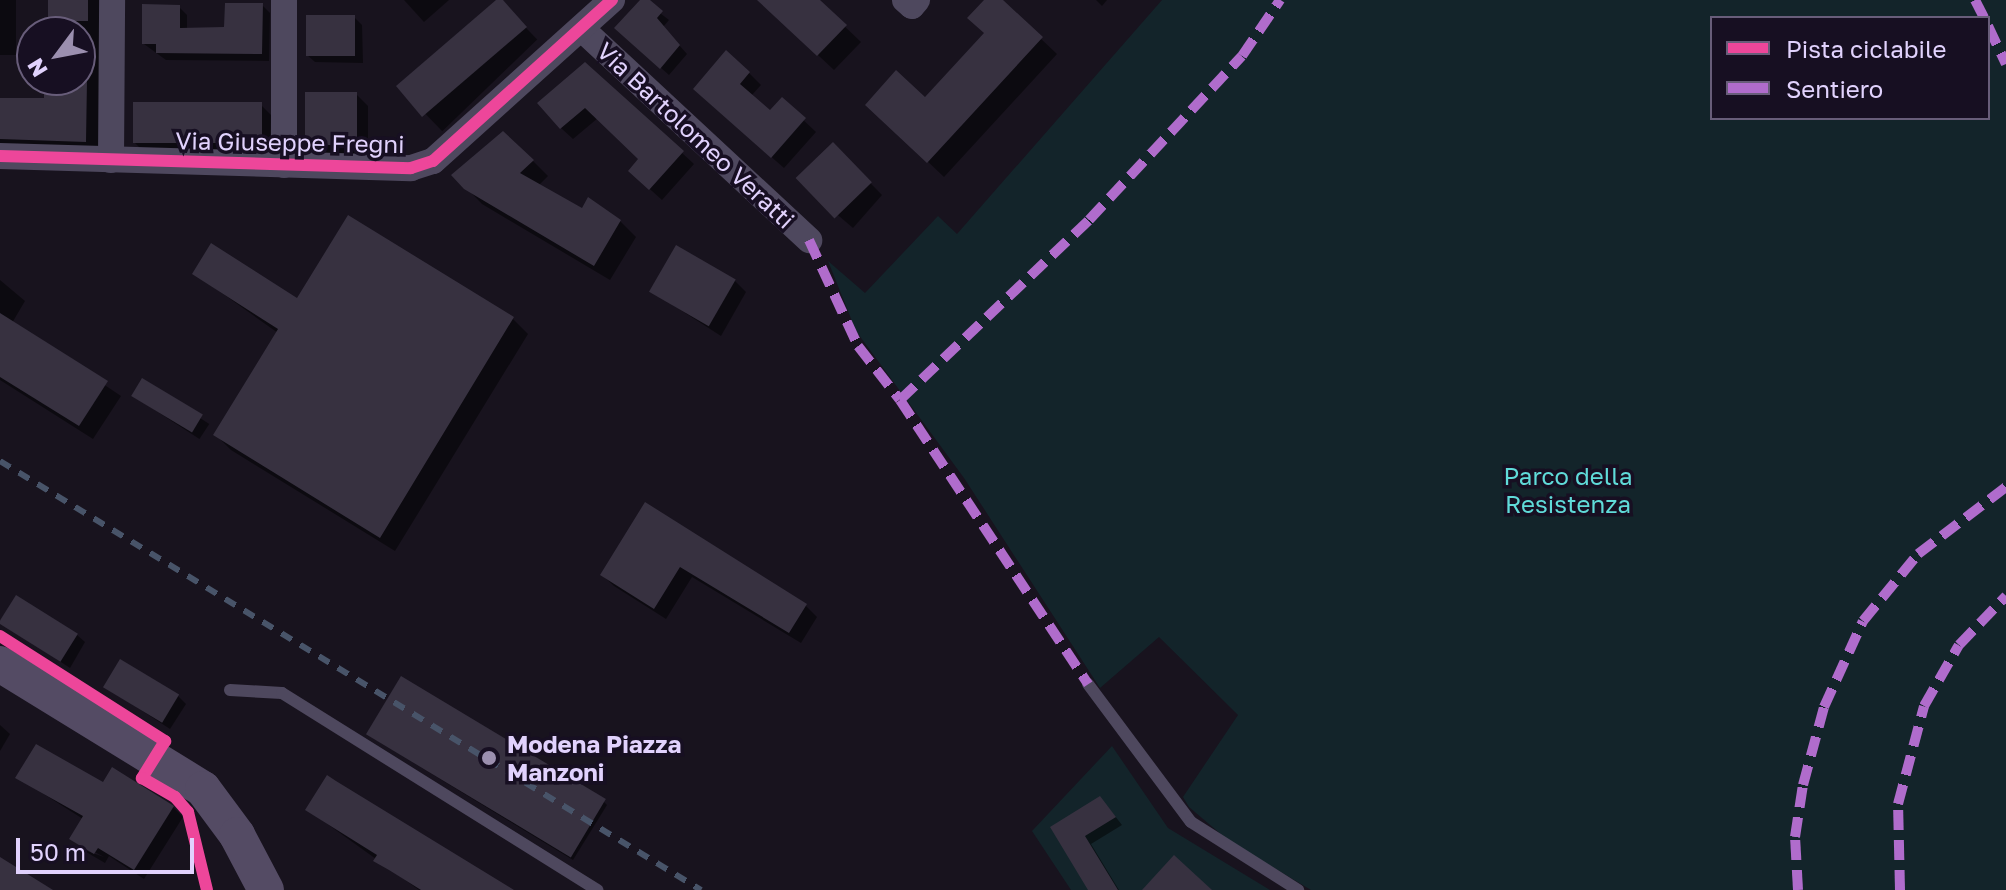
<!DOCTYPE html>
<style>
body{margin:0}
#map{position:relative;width:2006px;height:890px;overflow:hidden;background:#18131e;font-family:"Golos Text",sans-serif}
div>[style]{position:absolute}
.green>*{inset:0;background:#13242a}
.shadow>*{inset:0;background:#0007;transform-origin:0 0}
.building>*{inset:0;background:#373140;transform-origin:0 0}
.service>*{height:12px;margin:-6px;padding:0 6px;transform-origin:6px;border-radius:6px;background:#4e485e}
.minor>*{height:26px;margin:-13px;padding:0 13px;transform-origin:13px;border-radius:13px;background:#4e485e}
.secondary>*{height:36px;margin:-18px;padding:0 18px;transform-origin:18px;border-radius:18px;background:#544b64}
.rail>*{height:6px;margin-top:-3px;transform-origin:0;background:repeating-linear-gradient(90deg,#485469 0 12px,transparent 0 22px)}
.quiet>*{height:10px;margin-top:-5px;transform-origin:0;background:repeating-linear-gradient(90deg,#b06ccc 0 20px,transparent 0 30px)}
.cycleway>*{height:12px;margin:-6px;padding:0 6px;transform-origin:6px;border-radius:6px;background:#ed469a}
.dots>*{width:22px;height:22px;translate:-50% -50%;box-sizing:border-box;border:4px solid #170f22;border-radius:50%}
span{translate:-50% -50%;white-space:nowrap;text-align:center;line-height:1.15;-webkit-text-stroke:7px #170f22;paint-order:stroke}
.street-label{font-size:24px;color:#e1d2fd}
.park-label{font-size:24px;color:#60dbd9}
.poi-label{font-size:24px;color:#e1d2fd;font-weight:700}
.left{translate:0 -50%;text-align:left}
.legend{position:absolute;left:1710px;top:16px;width:280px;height:104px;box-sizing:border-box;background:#170f22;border:2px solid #685d7a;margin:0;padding:10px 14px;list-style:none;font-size:24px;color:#e1d2fd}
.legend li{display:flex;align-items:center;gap:16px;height:40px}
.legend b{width:40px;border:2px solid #685d7a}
.north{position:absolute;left:16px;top:16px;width:80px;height:80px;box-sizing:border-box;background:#170f22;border:2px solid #685d7a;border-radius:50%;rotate:238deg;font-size:22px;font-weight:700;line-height:32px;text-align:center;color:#e1d2fd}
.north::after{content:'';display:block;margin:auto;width:28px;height:36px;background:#9b8faf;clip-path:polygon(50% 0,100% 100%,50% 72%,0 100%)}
.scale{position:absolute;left:16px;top:838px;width:178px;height:36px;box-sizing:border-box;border:4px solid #e1d2fd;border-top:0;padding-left:10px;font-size:24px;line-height:28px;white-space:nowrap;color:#e1d2fd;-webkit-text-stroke:6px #170f22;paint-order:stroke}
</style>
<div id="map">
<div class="green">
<i style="clip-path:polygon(evenodd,1162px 0,2006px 0,2006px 890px,1311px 890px,1229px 841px,1189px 807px,1183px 797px,1238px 715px,1159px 637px,1100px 688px,964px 478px,856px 331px,828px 261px,865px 293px,938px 216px,957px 234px,1162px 0,1712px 18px,1988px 18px,1988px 118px,1712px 118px,1712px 18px)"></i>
<i style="clip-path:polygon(1112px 746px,1168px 828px,1270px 890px,1071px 890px,1032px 831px)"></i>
</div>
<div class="shadow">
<i style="left:0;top:0;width:16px;height:55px"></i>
<i style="clip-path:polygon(49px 0,103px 0,100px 156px,0 155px,0 100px,46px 100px,47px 80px,80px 80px,80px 32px,48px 32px)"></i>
<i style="clip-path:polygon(404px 0,449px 0,424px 22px)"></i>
<i style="left:499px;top:0;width:55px;height:132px;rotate:46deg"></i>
<i style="clip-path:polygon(643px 0,669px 20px,663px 27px,687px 54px,669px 75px,625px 36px)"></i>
<i style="clip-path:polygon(759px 0,817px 0,861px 42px,834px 70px)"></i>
<i style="clip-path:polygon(986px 0,1000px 0,1057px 54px,944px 177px,884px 120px,925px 100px,986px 34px)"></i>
<i style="clip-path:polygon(1096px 0,1107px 0,1102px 6px)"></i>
<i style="clip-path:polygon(262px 5px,270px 13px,269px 61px,166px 60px,144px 44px,179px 7px,187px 15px,187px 30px,226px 29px)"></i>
<i style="clip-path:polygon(354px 17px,362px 25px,363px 63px,315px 62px,307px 55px)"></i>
<i style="clip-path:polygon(585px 64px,694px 164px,662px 200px,642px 182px,640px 159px,598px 118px,573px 139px,561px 128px)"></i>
<i style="clip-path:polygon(749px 73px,761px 85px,751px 96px,770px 113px,782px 100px,816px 132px,784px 168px,707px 101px)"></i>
<i style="clip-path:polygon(356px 94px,368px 106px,368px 157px,318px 156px,306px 144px)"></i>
<i style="clip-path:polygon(261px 105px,271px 115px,270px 153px,144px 152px,134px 142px)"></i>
<i style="clip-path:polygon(833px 145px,882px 195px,853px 228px,812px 193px)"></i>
<i style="clip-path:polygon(533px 161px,548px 176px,538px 186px,582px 211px,620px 221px,636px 237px,610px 280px,482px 204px,454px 175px)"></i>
<i style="clip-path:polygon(348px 218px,513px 319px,528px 334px,395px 551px,231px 450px,216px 435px,278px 333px,195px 274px,298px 300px)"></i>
<i style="clip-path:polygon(0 280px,25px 301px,12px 323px,121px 396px,93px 439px,0 380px)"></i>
<i style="clip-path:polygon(734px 280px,746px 292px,721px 336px,651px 291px)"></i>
<i style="left:143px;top:381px;width:79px;height:18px;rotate:33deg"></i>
<i style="clip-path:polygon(646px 504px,805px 605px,817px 617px,801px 643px,692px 577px,666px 619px,614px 586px,602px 575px)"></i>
<i style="clip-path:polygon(2px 623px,77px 635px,85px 642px,70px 668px)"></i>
<i style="clip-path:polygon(106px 687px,178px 696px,186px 704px,170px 729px)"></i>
<i style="clip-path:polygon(0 725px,10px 734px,0 751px)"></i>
<i style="clip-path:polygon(371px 737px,604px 802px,607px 805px,573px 860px)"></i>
<i style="clip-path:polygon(17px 777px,104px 785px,173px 807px,183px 817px,144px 879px,109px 856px,105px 863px,81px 849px,104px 857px,71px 839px,83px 819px)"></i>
<i style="clip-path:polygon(1107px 806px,1122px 825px,1091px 844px,1119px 890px,1090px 890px,1053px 828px)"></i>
<i style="clip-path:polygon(308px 810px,510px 890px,419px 890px)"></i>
</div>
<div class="building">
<i style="left:48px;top:0;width:40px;height:21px"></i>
<i style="clip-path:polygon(496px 0,503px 0,527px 27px,422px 117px,396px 86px)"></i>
<i style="clip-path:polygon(640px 0,650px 0,663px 11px,657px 18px,680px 45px,660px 69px,614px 28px)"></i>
<i style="clip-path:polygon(757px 0,820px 0,847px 25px,817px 56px)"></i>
<i style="clip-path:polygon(984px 0,1003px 0,1043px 37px,927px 163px,865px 105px,896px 70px,925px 97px,984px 33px,967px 18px)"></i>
<i style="clip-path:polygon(225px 3px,263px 3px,262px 54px,156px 53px,156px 44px,142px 44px,142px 4px,180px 5px,180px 28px,224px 27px)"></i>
<i style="left:306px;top:15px;width:49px;height:41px"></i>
<i style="clip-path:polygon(726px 50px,750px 72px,740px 84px,770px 110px,782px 97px,806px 118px,771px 158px,693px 89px)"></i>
<i style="clip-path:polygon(585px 62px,684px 151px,649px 190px,628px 171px,638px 159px,585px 108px,560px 129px,537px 103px)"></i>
<i style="clip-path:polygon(44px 80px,87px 80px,86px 142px,0 139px,0 98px,44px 98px)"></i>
<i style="left:305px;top:92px;width:52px;height:53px"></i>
<i style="left:133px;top:102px;width:129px;height:41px"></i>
<i style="clip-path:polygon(503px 131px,534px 160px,520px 173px,582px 208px,588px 197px,621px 220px,594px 266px,464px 189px,451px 175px)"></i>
<i style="left:833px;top:142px;width:56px;height:52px;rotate:46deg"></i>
<i style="clip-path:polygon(348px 215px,514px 317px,380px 538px,213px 435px,278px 329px,192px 274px,211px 243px,297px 298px)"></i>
<i style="left:676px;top:245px;width:69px;height:54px;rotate:30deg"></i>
<i style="clip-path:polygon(0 313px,108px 381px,79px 426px,0 377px)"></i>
<i style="left:142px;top:378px;width:71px;height:21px;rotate:31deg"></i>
<i style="clip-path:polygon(645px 502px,807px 604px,789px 633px,680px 567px,654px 609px,600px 575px)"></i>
<i style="left:16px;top:595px;width:73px;height:33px;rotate:32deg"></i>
<i style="left:120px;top:659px;width:69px;height:33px;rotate:31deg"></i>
<i style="left:401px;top:676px;width:239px;height:68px;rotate:31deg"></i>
<i style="clip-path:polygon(36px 744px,103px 782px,112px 767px,174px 806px,134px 870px,98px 848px,94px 854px,69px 839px,83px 816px,15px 778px)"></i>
<i style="clip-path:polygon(327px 775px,336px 781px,514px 890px,421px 890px,389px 870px,373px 861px,377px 855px,305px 810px)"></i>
<i style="clip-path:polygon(1100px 796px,1116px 817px,1085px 836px,1118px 890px,1088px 890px,1050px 827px)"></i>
<i style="clip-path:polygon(1174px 855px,1212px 890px,1142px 890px)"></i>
<i style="clip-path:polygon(0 857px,53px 890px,0 890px)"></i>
</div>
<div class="service">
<i style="left:1088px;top:684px;width:172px;rotate:53.3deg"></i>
<i style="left:1191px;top:822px;width:127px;rotate:32.4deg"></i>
<i style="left:230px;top:690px;width:52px;rotate:3.3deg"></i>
<i style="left:282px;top:693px;width:372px;rotate:32deg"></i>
</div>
<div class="minor">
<i style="left:905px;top:0;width:9px;rotate:41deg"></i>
<i style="left:912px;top:6px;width:8px;rotate:-50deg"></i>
<i style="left:583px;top:30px;width:309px;rotate:42.9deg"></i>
<i style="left:0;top:156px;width:411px;rotate:1.7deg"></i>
<i style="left:411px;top:168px;width:23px;rotate:-18deg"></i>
<i style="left:433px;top:161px;width:241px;rotate:-42deg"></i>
<i style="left:111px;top:160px;width:160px;rotate:-89.6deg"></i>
<i style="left:284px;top:165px;width:165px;rotate:-90deg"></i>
</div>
<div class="secondary">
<i style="left:0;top:664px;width:238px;rotate:31.6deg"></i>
<i style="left:203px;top:789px;width:57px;rotate:53.5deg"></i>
<i style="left:237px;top:835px;width:62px;rotate:62.2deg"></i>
</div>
<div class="rail">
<i style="left:0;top:461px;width:822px;rotate:31.47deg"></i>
</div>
<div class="quiet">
<i style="left:1975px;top:0;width:20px;rotate:63deg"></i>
<i style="left:1988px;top:26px;width:42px;rotate:64.7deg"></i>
<i style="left:809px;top:240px;width:117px;rotate:65.2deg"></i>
<i style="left:858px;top:346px;width:68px;rotate:52.1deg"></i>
<i style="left:900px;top:400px;width:341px;rotate:56.5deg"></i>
<i style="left:900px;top:400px;width:261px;rotate:-43.6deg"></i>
<i style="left:1089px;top:220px;width:224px;rotate:-47deg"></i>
<i style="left:1242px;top:56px;width:68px;rotate:-55.8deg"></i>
<i style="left:1798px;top:890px;width:53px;rotate:-93.2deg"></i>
<i style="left:1795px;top:837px;width:53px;rotate:-81.3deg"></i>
<i style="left:1803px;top:785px;width:81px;rotate:-74.9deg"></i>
<i style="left:1824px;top:707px;width:94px;rotate:-65.6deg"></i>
<i style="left:1863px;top:621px;width:87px;rotate:-50.6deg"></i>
<i style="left:1918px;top:554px;width:111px;rotate:-37.3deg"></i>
<i style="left:1900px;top:890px;width:86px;rotate:-91.3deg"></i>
<i style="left:1898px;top:804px;width:101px;rotate:-75.1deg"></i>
<i style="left:1924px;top:706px;width:70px;rotate:-60.2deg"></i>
<i style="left:1959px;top:645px;width:68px;rotate:-46.2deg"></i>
</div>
<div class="cycleway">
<i style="left:0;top:156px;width:411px;rotate:1.7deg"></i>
<i style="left:411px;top:168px;width:23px;rotate:-18deg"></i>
<i style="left:433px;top:161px;width:241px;rotate:-42deg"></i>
<i style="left:0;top:636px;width:196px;rotate:32.5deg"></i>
<i style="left:165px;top:741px;width:44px;rotate:121.9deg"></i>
<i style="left:142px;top:778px;width:38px;rotate:30deg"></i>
<i style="left:175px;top:797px;width:20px;rotate:49deg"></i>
<i style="left:188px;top:812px;width:80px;rotate:76.3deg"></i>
</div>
<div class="dots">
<i style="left:489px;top:758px;background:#9b8faf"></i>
</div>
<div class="street-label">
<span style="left:696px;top:135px;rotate:43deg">Via Bartolomeo Veratti</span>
<span style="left:290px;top:142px;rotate:1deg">Via Giuseppe Fregni</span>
</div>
<div class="park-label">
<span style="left:1568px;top:490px">Parco della<br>Resistenza</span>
</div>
<div class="poi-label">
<span class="left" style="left:507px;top:758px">Modena Piazza<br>Manzoni</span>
</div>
<ul class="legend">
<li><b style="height:10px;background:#ed469a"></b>Pista ciclabile</li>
<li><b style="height:10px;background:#b06ccc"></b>Sentiero</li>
</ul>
<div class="north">N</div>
<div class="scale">50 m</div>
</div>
